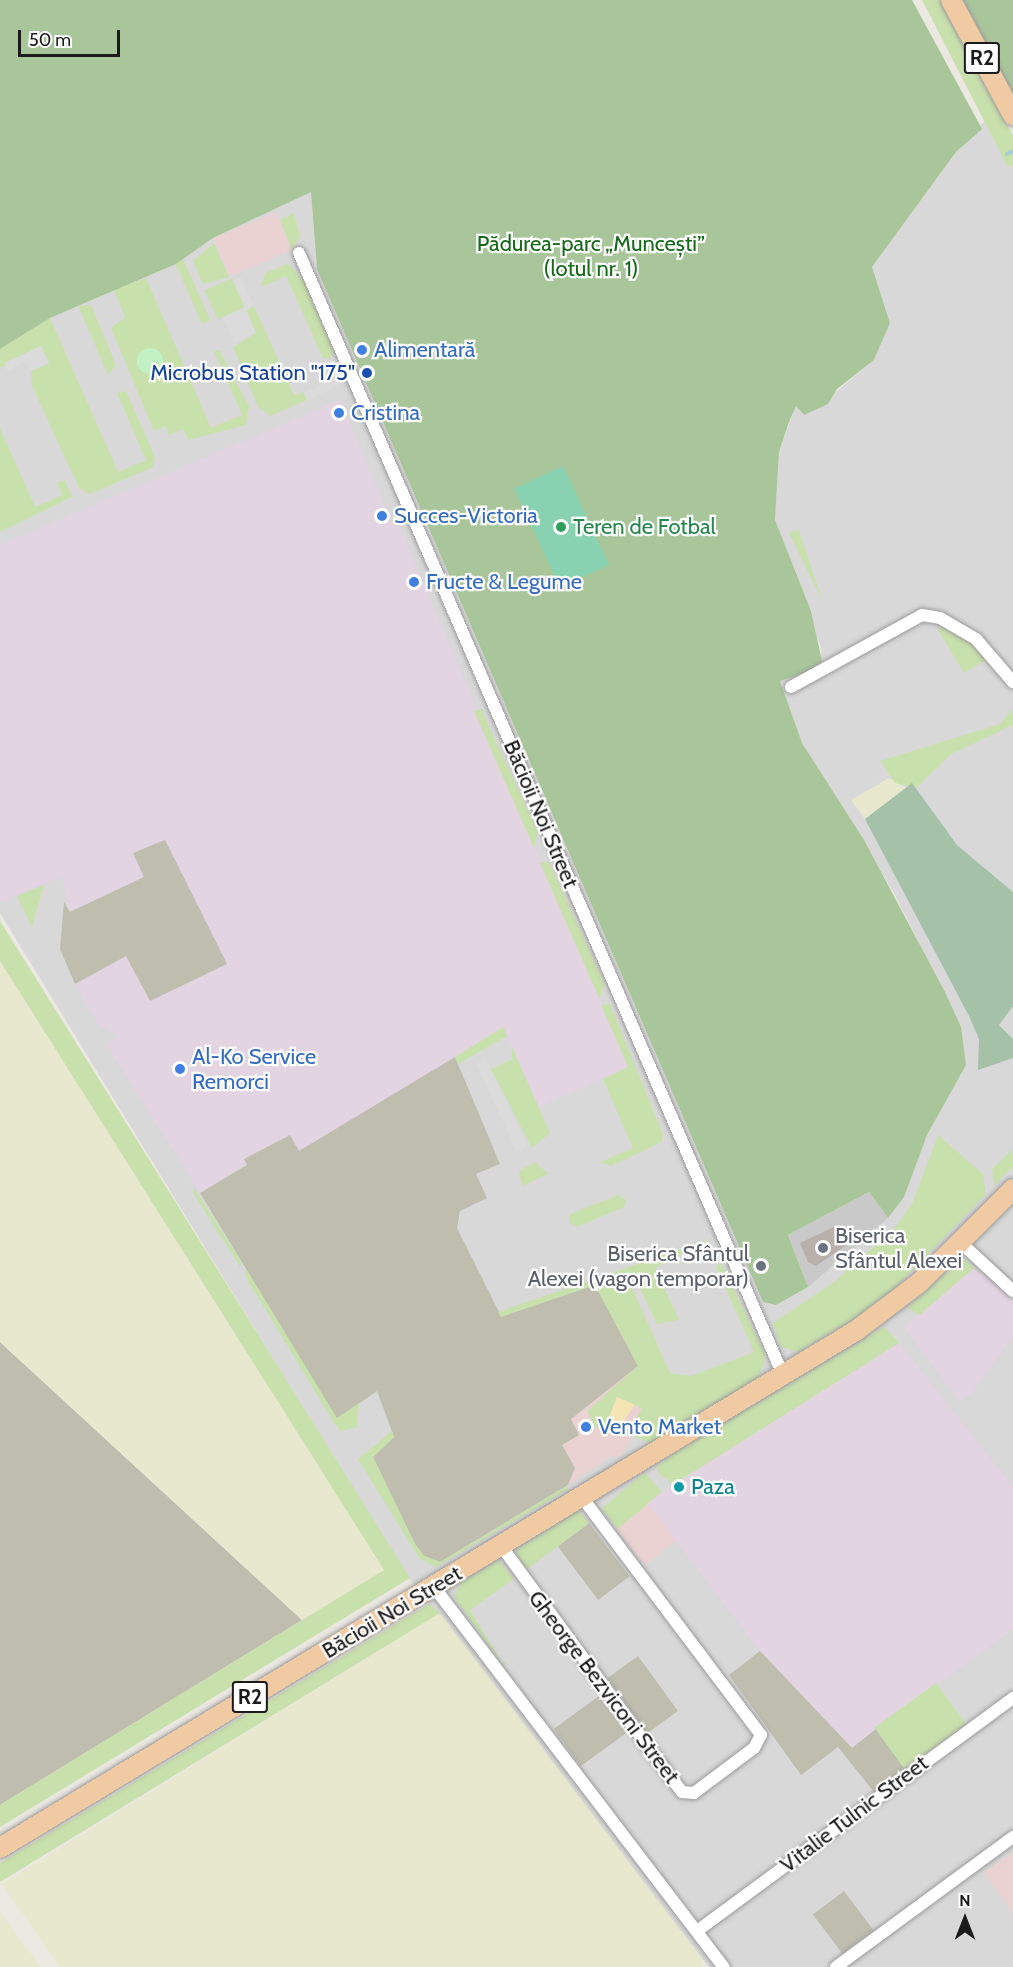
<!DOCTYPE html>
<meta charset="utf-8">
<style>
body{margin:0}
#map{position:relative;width:1013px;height:1967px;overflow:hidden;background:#ebe7e1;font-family:Cabin,sans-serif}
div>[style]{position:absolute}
.residential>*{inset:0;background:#d9d8d8}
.commercial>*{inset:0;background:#ead2d2;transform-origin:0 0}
.industrial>*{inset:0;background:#e3d4e1}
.religious>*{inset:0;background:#c9c9c9}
.construction>*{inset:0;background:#bebdae;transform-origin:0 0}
.farmland>*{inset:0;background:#e8e8ce}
.grass>*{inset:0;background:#c8e0ac;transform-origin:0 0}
.forest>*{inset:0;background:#a9c69b}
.sand>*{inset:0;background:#f5e5b5}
.cemetery>*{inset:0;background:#a5c1a8}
.park>*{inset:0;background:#c2f2c3}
.round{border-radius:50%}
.pitch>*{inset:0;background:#88d2b1;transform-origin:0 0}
.parking>*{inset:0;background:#dbdbdb;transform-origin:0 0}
.stream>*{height:4px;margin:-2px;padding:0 2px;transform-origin:2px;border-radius:2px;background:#a6ccd4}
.building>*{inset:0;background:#b8b0ab}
.roads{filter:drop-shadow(0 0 2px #9c9c9c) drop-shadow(0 0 2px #9c9c9c)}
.minor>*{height:12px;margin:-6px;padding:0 6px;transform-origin:6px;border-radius:6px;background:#fff}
.primary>*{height:20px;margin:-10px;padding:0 10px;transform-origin:10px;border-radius:10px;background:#f0caa2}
.dots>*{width:16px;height:16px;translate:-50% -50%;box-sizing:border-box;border:3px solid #fff;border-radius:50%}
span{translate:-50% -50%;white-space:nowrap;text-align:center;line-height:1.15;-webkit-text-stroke:4.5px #fff;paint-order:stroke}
.shield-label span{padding:2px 4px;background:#fff;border:2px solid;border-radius:4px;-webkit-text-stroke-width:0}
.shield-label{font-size:21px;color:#1b1b1b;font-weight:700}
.park-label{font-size:22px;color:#176a1a}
.shop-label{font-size:22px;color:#366cbe}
.left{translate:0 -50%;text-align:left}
.transit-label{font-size:22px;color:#164399}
.right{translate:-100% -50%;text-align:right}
.leisure-label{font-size:22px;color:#27864d}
.street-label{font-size:22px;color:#1b1b1b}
.worship-label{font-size:22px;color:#5b616d}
.culture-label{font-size:22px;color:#0d838f}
.north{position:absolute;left:935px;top:1889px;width:60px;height:60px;-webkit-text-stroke:4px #fff;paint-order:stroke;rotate:0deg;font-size:16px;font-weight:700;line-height:24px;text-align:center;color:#1b1b1b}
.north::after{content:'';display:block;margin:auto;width:21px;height:27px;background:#1b1b1b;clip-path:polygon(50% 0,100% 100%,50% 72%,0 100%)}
.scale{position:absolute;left:18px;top:30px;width:102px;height:27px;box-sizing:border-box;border:3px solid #1b1b1b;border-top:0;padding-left:8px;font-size:18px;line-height:21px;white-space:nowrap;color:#1b1b1b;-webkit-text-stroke:4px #fff;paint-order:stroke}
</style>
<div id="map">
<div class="residential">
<i style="clip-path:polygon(997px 107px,1013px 136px,1013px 1967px,709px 1967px,402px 1569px,0 913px,0 349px,50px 318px,176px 264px,213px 238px,311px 191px,317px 269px,763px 1302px,776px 1305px,904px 1197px,961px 1027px,894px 893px,802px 743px,785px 702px,780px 681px,818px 669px,822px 651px,775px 520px,779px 452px,796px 405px,830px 397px,874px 360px,890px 323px,872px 267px,956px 152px)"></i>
</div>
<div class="commercial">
<i style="left:276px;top:212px;width:41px;height:68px;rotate:67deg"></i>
<i style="clip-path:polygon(638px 1366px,657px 1402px,619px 1458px,613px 1455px,568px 1485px,575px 1468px,562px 1444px,579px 1435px,571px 1419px)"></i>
<i style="left:646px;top:1502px;width:49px;height:40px;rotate:52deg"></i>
<i style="clip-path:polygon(1013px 1852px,1013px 1913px,984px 1873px)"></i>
</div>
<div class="industrial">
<i style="clip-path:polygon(340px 400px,392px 524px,400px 528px,628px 1067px,539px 1107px,503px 1028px,299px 1152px,290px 1135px,200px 1193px,106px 1044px,120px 1036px,98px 1025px,75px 984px,127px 956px,150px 1001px,162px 994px,165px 840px,133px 853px,144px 877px,69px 912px,62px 877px,0 902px,0 545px)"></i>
<i style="clip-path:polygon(974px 1268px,1013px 1300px,1013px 1336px,972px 1393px,959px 1401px,904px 1327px)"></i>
<i style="clip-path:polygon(899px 1343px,1013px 1487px,1013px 1629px,852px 1748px,773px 1668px,646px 1502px)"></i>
</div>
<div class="religious">
<i style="clip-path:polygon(869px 1192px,888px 1218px,808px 1287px,788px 1235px)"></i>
</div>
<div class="construction">
<i style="clip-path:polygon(165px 840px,227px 964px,150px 1001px,126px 956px,75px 984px,60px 949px,64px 902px,70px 912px,144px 877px,133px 853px)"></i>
<i style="clip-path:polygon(455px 1057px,500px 1164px,476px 1174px,487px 1198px,460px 1211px,457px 1228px,501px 1316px,595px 1285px,638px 1366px,571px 1419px,579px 1435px,562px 1445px,575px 1468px,568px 1485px,440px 1562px,424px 1556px,415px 1544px,373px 1457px,394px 1437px,377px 1391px,337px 1419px,200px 1193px,247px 1165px,244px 1159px,290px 1135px,299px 1151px)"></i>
<i style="clip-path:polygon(0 1342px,302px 1620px,0 1805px)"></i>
<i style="left:589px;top:1523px;width:67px;height:39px;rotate:53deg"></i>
<i style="clip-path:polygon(760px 1651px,852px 1748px,876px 1729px,907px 1767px,874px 1792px,838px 1747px,801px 1775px,729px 1675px)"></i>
<i style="left:638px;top:1656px;width:68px;height:38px;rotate:54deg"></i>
<i style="left:599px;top:1696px;width:46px;height:56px;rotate:54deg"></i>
<i style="left:844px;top:1891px;width:49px;height:39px;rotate:53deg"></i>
</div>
<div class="farmland">
<i style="clip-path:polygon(889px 778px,907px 788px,865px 819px,851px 800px)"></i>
<i style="clip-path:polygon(0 961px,384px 1570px,302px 1620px,0 1342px)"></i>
<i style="clip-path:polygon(440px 1613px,703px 1960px,702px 1967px,60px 1967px,2px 1884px)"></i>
<i style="clip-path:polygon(0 1911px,40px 1967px,0 1967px)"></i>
</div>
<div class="grass">
<i style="clip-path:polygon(922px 0,940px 0,1013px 136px,1013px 165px,1008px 167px)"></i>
<i style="clip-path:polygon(294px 213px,300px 236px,292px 250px,280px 220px)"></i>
<i style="clip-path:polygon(214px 243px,229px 277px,203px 284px,193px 261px)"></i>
<i style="left:183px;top:259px;width:67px;height:9px;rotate:66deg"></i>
<i style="clip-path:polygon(288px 264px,306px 282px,336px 350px,329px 359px,323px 358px,286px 276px,261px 287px,265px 273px)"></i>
<i style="clip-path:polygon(146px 278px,211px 428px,242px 415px,214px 351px,219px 350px,249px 406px,246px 425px,188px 440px,183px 429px,169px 435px,166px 426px,154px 431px,111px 328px,125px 317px,114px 290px)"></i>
<i style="left:232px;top:278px;width:32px;height:30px;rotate:66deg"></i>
<i style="clip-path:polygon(91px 305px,116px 365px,108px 375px,78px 306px)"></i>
<i style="clip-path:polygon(254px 306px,294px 395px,303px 392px,307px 400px,270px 416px,258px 407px,233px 347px,256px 333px,246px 309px)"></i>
<i style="clip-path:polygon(50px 318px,118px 472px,146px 460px,117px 393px,126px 391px,155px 457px,153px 467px,90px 494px,79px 488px,32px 386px,31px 371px,49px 363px,41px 346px,0 368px,0 349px)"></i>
<i style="clip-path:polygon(0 428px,35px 507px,62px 495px,57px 483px,65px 480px,72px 497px,0 532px)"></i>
<i style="clip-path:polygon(799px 530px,801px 537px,823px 602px,789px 533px)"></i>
<i style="clip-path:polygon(944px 626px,978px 647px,989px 658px,964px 673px,938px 630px)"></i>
<i style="clip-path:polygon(481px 709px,538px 832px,534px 848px,474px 711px)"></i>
<i style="clip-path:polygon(1013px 709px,1013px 725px,951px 754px,916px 788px,895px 783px,880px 761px,1000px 724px)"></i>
<i style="clip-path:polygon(549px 862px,605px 985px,599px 998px,540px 863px)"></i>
<i style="clip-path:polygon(44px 885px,32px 927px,17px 896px)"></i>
<i style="clip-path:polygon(0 921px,410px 1578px,0 1827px,0 1805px,384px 1570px,0 961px)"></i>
<i style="clip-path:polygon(610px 1004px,663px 1134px,662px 1142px,611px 1166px,600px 1162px,633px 1148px,603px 1079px,628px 1067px,601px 1005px)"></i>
<i style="clip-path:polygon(503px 1027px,507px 1036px,458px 1064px,455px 1057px)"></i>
<i style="clip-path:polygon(512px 1047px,550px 1133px,532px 1148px,491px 1069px,512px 1059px)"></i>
<i style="clip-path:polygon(938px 1135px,983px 1174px,986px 1194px,894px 1289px,854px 1319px,798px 1352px,781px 1347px,773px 1323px,834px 1282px,895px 1228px,913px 1202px)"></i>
<i style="clip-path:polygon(1013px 1149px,1013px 1166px,994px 1186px,992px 1169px)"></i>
<i style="clip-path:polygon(535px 1162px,548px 1174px,522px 1186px,519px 1171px)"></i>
<i style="clip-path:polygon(194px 1188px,241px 1261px,240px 1267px,193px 1193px)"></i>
<i style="clip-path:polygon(618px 1195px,626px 1200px,624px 1207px,577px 1227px,569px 1222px,570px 1214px)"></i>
<i style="clip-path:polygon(713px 1238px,655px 1268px,679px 1320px,657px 1324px,635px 1278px,628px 1279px,670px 1373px,691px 1376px,754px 1352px,716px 1267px,721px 1263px,765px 1353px,764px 1364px,758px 1378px,652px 1444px,626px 1433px,642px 1409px,635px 1405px,617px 1397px,607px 1422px,619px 1427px,614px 1431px,595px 1427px,587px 1411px,638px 1366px,595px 1285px,501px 1317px,498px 1312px)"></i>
<i style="clip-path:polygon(963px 1257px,974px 1268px,919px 1315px,907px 1308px)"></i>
<i style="clip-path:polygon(246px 1269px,337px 1418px,359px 1403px,357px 1427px,341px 1431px,334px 1423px,245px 1276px)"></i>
<i style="clip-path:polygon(884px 1327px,899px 1343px,674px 1484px,659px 1474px,657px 1466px,676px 1452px)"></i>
<i style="clip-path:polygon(392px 1431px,394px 1437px,373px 1457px,415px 1544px,424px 1556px,440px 1562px,568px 1485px,567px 1490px,436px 1567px,419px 1558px,358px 1459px)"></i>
<i style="left:645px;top:1472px;width:26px;height:57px;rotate:50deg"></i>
<i style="clip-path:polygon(578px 1511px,589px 1523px,525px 1571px,516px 1550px)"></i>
<i style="clip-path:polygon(498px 1560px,514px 1579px,470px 1610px,511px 1677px,454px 1597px,461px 1582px)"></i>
<i style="clip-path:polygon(429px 1604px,440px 1613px,0 1882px,0 1863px)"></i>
<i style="left:936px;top:1683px;width:51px;height:76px;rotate:54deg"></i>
</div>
<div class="forest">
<i style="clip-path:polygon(0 0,912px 0,982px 129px,956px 152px,872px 267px,890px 323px,874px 360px,837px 389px,828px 404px,804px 415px,796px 406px,789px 422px,779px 452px,775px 520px,811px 611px,822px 661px,818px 669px,780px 681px,802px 743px,864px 840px,945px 992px,961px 1027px,966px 1065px,927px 1135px,904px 1197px,888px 1218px,869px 1192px,788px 1235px,808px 1287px,776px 1305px,763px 1302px,317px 269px,311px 192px,213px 238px,176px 264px,50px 318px,0 349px)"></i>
<i style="clip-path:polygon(962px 0,1013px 0,1013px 97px)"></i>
</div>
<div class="sand">
<i style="clip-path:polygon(617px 1397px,635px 1405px,619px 1427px,607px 1422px)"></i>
</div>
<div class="cemetery">
<i style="clip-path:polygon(912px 783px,957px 845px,1013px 892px,1013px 1006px,999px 1025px,1013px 1039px,1013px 1058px,978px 1070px,979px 1039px,969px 1016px,865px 819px)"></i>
</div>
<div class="park">
<i class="round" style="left:137px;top:348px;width:26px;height:26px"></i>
</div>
<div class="pitch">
<i style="left:563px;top:466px;width:109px;height:54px;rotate:65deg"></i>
</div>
<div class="parking">
<i style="clip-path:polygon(241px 277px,254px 306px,246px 310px,256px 333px,234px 343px,223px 317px,245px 307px,233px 281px)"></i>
<i style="clip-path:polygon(41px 346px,49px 363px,31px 371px,26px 362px,7px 371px,4px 363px)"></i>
<i style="left:343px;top:373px;width:9px;height:44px;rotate:63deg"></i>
<i style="left:486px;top:1059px;width:97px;height:11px;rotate:65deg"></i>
</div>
<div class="stream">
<i style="left:1007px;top:154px;width:7px;rotate:-27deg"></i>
</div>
<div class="building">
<i style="clip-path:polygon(834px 1227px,845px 1246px,816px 1266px,808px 1262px,800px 1243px)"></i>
</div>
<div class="roads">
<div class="minor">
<i style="left:299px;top:253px;width:1222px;rotate:66.67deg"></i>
<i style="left:791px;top:687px;width:149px;rotate:-28.8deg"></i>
<i style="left:922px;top:615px;width:18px;rotate:9deg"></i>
<i style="left:940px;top:618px;width:42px;rotate:30.3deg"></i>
<i style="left:976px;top:639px;width:57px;rotate:49.3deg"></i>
<i style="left:960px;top:1242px;width:72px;rotate:42.8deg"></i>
<i style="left:502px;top:1547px;width:288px;rotate:53.8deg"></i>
<i style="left:672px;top:1779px;width:16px;rotate:52deg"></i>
<i style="left:682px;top:1792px;width:12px;rotate:5deg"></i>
<i style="left:694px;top:1793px;width:75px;rotate:-36.9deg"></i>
<i style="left:754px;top:1748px;width:15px;rotate:-62deg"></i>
<i style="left:761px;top:1735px;width:299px;rotate:-127deg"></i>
<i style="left:434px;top:1587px;width:478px;rotate:52.7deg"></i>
<i style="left:697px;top:1931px;width:393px;rotate:-36.4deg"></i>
<i style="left:836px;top:1967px;width:220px;rotate:-36.3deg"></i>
</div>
<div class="primary">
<i style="left:951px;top:0;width:131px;rotate:61.7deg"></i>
<i style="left:0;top:1848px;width:1001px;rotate:-31.15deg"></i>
<i style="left:857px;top:1330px;width:78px;rotate:-37.2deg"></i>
<i style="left:919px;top:1283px;width:133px;rotate:-45deg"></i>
</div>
</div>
<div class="dots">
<i style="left:362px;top:350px;background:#3f7fe0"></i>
<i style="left:367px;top:373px;background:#1a4fb4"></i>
<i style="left:339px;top:413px;background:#3f7fe0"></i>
<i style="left:382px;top:516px;background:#3f7fe0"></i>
<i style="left:561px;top:527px;background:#2e9e5b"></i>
<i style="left:414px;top:582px;background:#3f7fe0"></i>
<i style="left:180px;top:1069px;background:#3f7fe0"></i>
<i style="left:823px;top:1248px;background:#6b7280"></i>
<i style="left:761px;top:1266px;background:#6b7280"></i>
<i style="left:586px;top:1427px;background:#3f7fe0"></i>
<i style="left:679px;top:1487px;background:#0f9aa8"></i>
</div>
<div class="shield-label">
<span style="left:982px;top:58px">R2</span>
<span style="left:250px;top:1697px">R2</span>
</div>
<div class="park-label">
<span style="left:591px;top:256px">Pădurea-parc „Muncești”<br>(lotul nr. 1)</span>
</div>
<div class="shop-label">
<span class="left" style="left:374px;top:350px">Alimentară</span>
<span class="left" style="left:351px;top:413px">Cristina</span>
<span class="left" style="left:394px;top:516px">Succes-Victoria</span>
<span class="left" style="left:426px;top:582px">Fructe &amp; Legume</span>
<span class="left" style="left:192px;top:1069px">Al-Ko Service<br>Remorci</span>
<span class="left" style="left:598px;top:1427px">Vento Market</span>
</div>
<div class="transit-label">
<span class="right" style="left:355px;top:373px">Microbus Station "175"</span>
</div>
<div class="leisure-label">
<span class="left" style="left:573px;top:527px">Teren de Fotbal</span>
</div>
<div class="street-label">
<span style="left:541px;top:814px;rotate:67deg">Băcioii Noi Street</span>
<span style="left:392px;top:1612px;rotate:-31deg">Băcioii Noi Street</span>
<span style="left:604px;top:1687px;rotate:53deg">Gheorge Bezviconi Street</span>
<span style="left:854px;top:1814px;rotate:-37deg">Vitalie Tulnic Street</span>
</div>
<div class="worship-label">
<span class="left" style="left:835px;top:1248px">Biserica<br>Sfântul Alexei</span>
<span class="right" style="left:749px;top:1266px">Biserica Sfântul<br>Alexei (vagon temporar)</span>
</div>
<div class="culture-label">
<span class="left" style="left:691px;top:1487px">Paza</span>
</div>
<div class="north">N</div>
<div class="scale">50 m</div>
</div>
